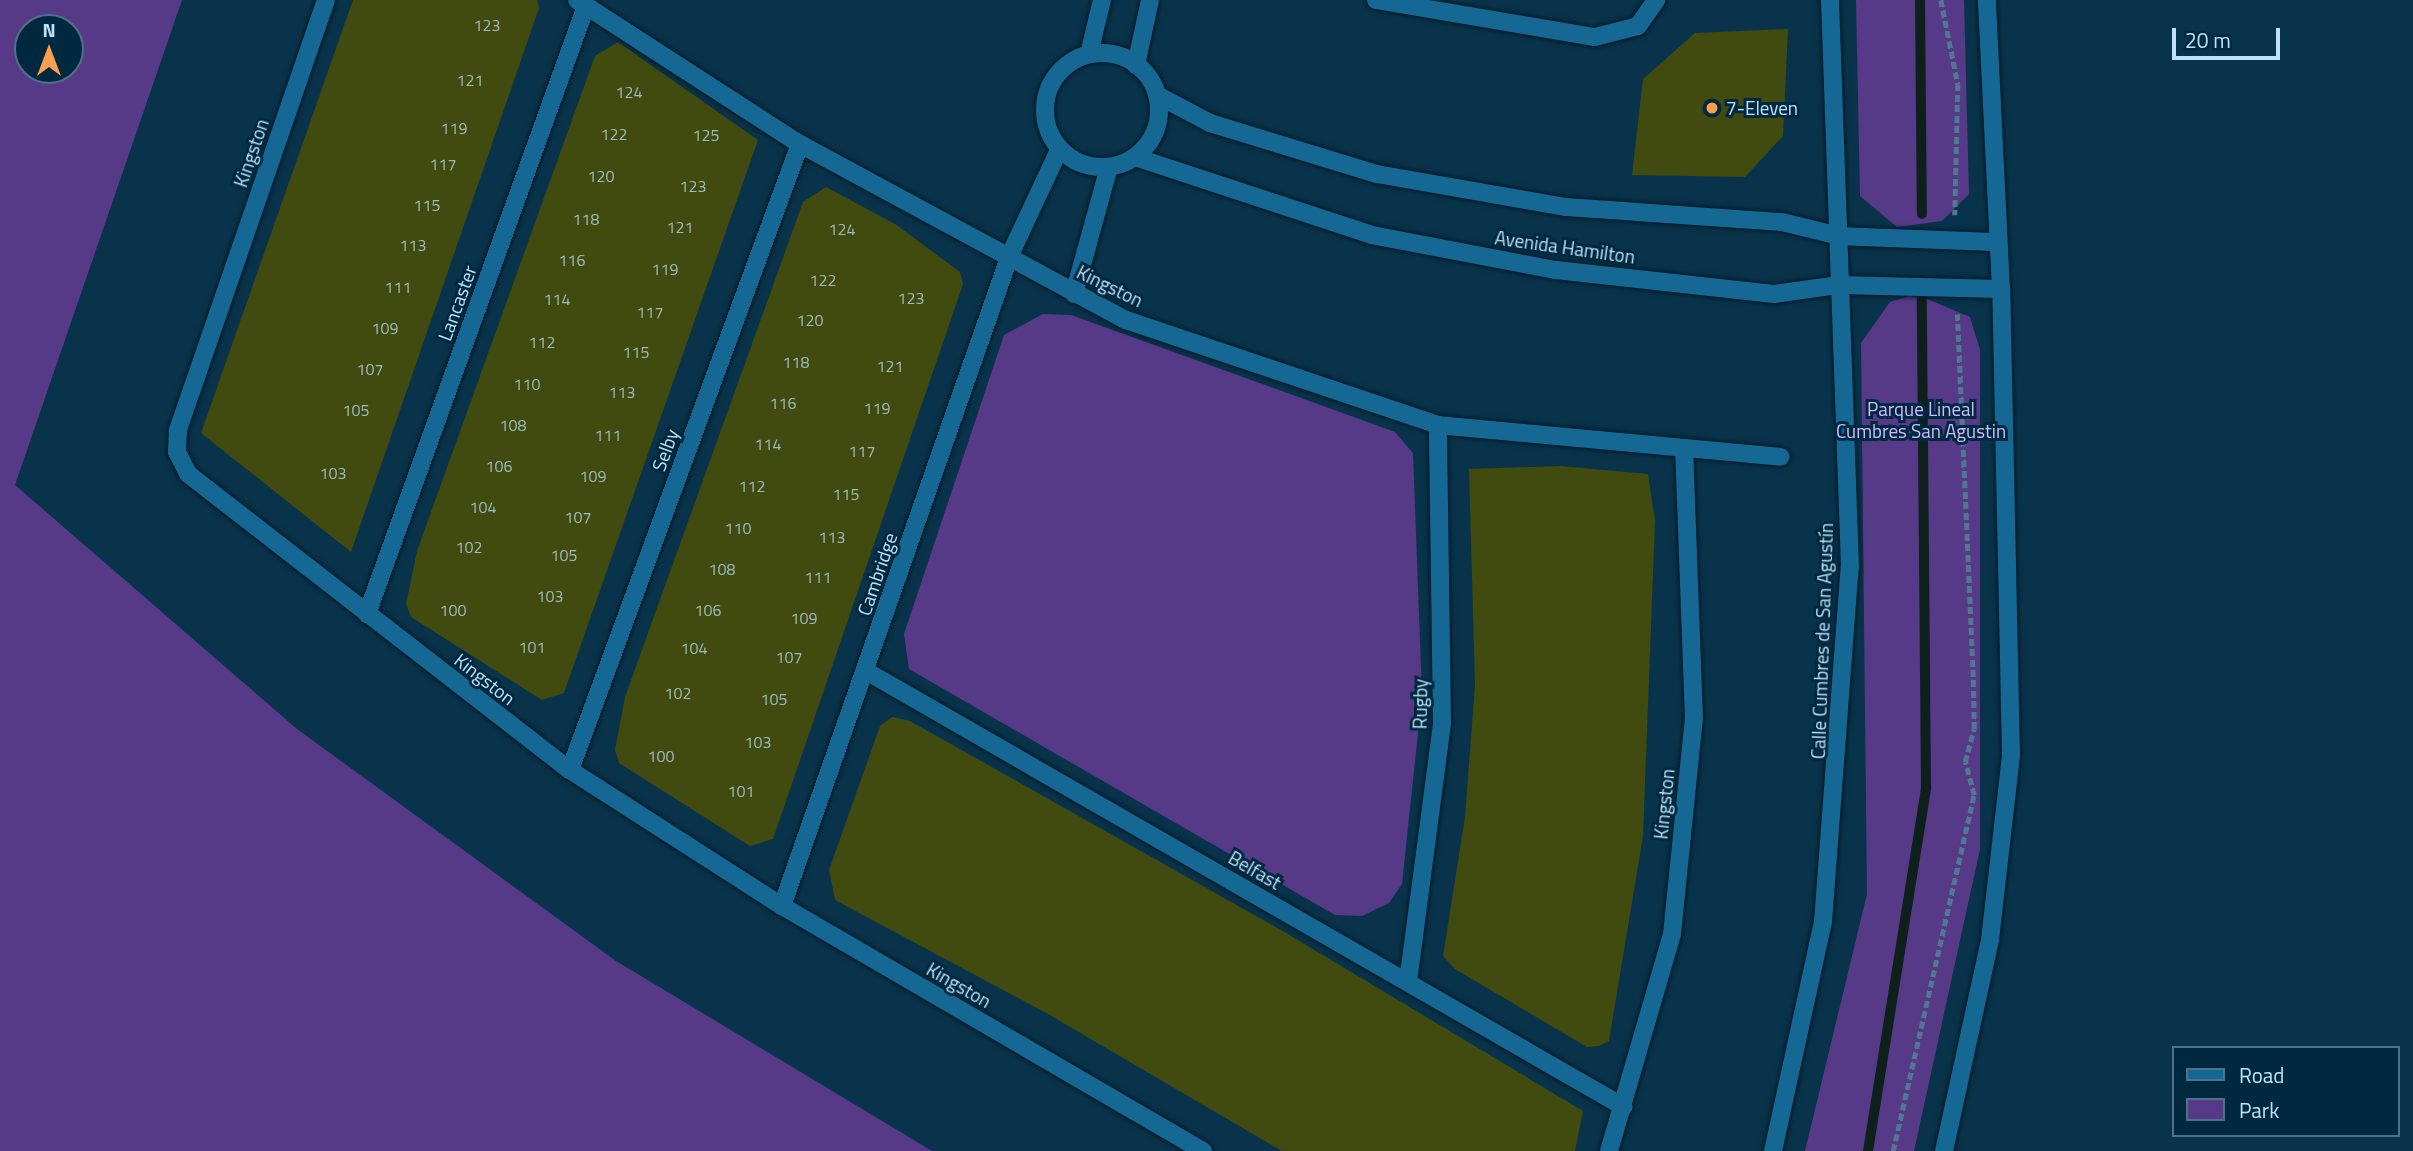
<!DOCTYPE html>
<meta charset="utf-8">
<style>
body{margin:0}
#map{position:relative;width:2413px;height:1151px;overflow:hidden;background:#09334a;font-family:"Titillium Web",sans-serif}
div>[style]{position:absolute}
.green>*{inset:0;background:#573a87}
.stream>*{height:10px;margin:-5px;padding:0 5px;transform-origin:5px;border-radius:5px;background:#0d201c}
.building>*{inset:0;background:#414b0f}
.path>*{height:4.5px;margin-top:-2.25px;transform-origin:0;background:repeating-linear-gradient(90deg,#507890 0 7px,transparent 0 10.5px)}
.roads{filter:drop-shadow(0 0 2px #031a28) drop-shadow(0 0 2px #031a28)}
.minor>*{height:18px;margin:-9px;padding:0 9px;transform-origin:9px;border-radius:9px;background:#166894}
.minor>.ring{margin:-9px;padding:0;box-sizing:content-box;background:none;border:18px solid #166894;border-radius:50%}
.dots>*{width:19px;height:19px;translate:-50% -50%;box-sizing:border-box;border:4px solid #00293f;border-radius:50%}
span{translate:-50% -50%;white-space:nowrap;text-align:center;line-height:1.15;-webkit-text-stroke:6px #00293f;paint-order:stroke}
.number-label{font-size:16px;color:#9ebcbf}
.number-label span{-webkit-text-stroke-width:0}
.poi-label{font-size:19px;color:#bde1fa}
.left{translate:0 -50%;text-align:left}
.street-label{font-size:19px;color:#bde1fa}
.park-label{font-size:19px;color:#cebafe}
.legend{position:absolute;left:2172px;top:1046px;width:228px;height:91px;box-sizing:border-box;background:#00293f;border:2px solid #4c738a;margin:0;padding:9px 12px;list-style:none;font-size:21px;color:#bde1fa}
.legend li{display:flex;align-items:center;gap:14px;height:35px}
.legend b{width:35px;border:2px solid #4c738a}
.north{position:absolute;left:14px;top:14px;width:70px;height:70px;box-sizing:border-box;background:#00293f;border:2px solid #4c738a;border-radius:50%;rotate:0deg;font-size:19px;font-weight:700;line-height:28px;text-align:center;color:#bde1fa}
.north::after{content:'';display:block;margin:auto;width:24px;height:32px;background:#fb9e50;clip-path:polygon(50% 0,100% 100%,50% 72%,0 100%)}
.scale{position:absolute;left:2172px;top:28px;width:108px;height:32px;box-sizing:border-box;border:4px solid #bde1fa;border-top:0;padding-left:9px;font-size:21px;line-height:24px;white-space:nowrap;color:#bde1fa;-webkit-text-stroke:5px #00293f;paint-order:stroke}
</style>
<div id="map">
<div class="green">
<i style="clip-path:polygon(evenodd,0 0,182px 0,15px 485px,297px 729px,616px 961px,932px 1151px,0 1151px,0 0,70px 28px,70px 70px,28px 70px,28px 28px,70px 28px)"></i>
<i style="clip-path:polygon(1856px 0,1964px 0,1969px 194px,1942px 221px,1897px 227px,1860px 196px)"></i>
<i style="clip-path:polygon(1915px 294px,1970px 317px,1980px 350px,1980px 849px,1914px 1151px,1805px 1151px,1867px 894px,1861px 343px,1890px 302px)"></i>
<i style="clip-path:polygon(1043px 314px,1071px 315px,1395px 432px,1413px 453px,1422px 695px,1402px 884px,1389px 903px,1362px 916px,1335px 915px,909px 669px,904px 634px,1004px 335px)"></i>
</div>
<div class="stream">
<i style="left:1920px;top:0;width:214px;rotate:89.5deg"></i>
<i style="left:1868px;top:1151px;width:368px;rotate:-80.9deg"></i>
<i style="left:1926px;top:788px;width:490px;rotate:-90.5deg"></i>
</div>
<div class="building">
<i style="clip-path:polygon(353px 0,537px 0,539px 8px,351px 552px,201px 433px)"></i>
<i style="clip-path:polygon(1788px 29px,1783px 136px,1745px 177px,1632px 175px,1643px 79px,1695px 33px)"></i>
<i style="clip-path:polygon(618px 42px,758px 140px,564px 693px,542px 700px,411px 617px,406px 604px,417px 551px,595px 56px)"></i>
<i style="clip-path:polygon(826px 187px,895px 224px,960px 272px,963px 284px,773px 839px,750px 846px,619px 763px,615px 750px,625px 697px,803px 202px)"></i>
<i style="clip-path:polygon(1560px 466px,1648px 474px,1655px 521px,1643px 836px,1609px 1041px,1599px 1046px,1587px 1047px,1455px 969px,1443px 956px,1465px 817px,1475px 685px,1469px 469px)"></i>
<i style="clip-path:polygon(892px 717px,910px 721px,1281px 930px,1583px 1111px,1575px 1151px,1282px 1151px,1048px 1014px,835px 900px,829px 870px,880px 726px)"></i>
</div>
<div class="path">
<i style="left:1941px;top:0;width:86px;rotate:78.6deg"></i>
<i style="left:1958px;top:84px;width:131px;rotate:91.3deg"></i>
<i style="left:1893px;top:1151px;width:365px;rotate:-77.2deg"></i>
<i style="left:1974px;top:795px;width:34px;rotate:-105deg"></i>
<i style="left:1965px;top:762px;width:34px;rotate:-75deg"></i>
<i style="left:1974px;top:729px;width:52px;rotate:-91.1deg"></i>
<i style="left:1973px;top:677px;width:363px;rotate:-92.5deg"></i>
</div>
<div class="roads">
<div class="minor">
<i style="left:326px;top:0;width:456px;rotate:109deg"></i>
<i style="left:178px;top:431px;width:21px;rotate:93deg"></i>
<i style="left:177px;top:452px;width:25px;rotate:63deg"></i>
<i style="left:188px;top:474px;width:483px;rotate:37.8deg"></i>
<i style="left:570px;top:770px;width:252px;rotate:32.7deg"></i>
<i style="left:782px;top:906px;width:487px;rotate:30.2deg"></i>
<i style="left:577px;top:0;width:265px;rotate:32.9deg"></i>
<i style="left:800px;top:144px;width:370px;rotate:28.4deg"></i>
<i style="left:1126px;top:320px;width:329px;rotate:18.6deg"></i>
<i style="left:1438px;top:425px;width:344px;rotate:5.3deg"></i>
<i style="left:1376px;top:0;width:222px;rotate:9.6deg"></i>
<i style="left:1595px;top:37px;width:44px;rotate:-14.3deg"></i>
<i style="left:1638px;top:26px;width:32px;rotate:-55deg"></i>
<i class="ring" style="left:1045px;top:53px;width:96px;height:96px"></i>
<i style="left:1089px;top:54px;width:56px;rotate:-76.5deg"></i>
<i style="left:1136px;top:65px;width:66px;rotate:-77.8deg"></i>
<i style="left:1157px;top:95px;width:60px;rotate:27.8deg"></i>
<i style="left:1210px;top:123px;width:175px;rotate:17deg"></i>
<i style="left:1377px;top:174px;width:192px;rotate:9.9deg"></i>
<i style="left:1566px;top:207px;width:217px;rotate:4deg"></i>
<i style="left:1782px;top:222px;width:59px;rotate:13.8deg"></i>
<i style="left:1839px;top:236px;width:159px;rotate:2.2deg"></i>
<i style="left:1135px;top:157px;width:250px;rotate:18.2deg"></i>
<i style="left:1372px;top:235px;width:187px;rotate:10.8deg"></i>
<i style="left:1556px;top:270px;width:219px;rotate:6.3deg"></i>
<i style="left:1774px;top:294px;width:66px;rotate:-7.9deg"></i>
<i style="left:1839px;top:285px;width:162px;rotate:1.4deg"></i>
<i style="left:1074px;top:294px;width:132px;rotate:-74.6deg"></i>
<i style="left:367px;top:614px;width:646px;rotate:-70.19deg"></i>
<i style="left:866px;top:671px;width:874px;rotate:29.91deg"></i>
<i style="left:570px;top:770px;width:667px;rotate:-69.83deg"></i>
<i style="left:782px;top:906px;width:690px;rotate:-70.7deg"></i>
<i style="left:1010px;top:255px;width:116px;rotate:-65deg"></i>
<i style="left:1408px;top:982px;width:262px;rotate:-82.5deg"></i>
<i style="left:1442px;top:722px;width:297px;rotate:-90.8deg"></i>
<i style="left:1609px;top:1151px;width:226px;rotate:-73.8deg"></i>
<i style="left:1672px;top:934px;width:216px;rotate:-84.2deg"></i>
<i style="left:1694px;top:719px;width:267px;rotate:-92.1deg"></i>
<i style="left:1773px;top:1151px;width:234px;rotate:-77.7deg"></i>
<i style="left:1823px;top:922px;width:356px;rotate:-85.7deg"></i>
<i style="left:1850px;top:567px;width:567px;rotate:-92.02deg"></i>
<i style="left:1944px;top:1151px;width:216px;rotate:-77.7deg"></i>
<i style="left:1990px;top:940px;width:186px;rotate:-83.5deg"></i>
<i style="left:2011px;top:755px;width:466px;rotate:-91.2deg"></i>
<i style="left:2001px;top:289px;width:289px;rotate:-92.8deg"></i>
</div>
</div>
<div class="dots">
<i style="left:1712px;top:108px;background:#fb9e50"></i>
</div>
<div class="number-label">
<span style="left:487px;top:25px">123</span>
<span style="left:470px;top:80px">121</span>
<span style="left:629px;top:92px">124</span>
<span style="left:454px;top:128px">119</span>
<span style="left:614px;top:134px">122</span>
<span style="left:706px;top:135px">125</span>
<span style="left:443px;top:164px">117</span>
<span style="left:601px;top:176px">120</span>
<span style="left:693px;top:186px">123</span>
<span style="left:427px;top:205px">115</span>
<span style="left:586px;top:219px">118</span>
<span style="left:680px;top:227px">121</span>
<span style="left:842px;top:229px">124</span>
<span style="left:413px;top:245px">113</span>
<span style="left:572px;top:260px">116</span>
<span style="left:665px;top:269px">119</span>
<span style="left:823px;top:280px">122</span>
<span style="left:398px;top:287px">111</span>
<span style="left:911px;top:298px">123</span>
<span style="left:557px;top:299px">114</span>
<span style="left:650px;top:312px">117</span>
<span style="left:810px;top:320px">120</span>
<span style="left:385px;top:328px">109</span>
<span style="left:542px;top:342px">112</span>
<span style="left:636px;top:352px">115</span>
<span style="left:796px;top:362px">118</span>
<span style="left:890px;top:366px">121</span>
<span style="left:370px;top:369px">107</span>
<span style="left:527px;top:384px">110</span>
<span style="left:622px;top:392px">113</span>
<span style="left:783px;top:403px">116</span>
<span style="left:877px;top:408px">119</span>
<span style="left:356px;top:410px">105</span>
<span style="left:513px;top:425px">108</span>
<span style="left:608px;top:435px">111</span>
<span style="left:768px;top:444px">114</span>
<span style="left:862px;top:451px">117</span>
<span style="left:499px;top:466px">106</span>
<span style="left:333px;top:473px">103</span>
<span style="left:593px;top:476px">109</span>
<span style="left:752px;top:486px">112</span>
<span style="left:846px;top:494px">115</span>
<span style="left:483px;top:507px">104</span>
<span style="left:578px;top:517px">107</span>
<span style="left:738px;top:528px">110</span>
<span style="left:832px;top:537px">113</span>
<span style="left:469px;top:547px">102</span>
<span style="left:564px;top:555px">105</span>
<span style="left:722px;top:569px">108</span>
<span style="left:818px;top:577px">111</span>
<span style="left:550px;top:596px">103</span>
<span style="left:453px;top:610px">100</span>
<span style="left:708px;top:610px">106</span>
<span style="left:804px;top:618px">109</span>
<span style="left:532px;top:647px">101</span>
<span style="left:694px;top:648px">104</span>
<span style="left:789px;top:657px">107</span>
<span style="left:678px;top:693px">102</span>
<span style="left:774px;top:699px">105</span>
<span style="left:758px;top:742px">103</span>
<span style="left:661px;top:756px">100</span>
<span style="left:741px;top:791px">101</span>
</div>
<div class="poi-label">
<span class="left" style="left:1726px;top:108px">7-Eleven</span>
</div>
<div class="street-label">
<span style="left:251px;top:153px;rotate:-71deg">Kingston</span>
<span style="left:1565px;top:247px;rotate:8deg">Avenida Hamilton</span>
<span style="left:1110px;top:286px;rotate:26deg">Kingston</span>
<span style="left:457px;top:303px;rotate:-70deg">Lancaster</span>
<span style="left:665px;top:450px;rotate:-70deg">Selby</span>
<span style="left:877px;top:574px;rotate:-71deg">Cambridge</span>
<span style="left:1822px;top:641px;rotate:-88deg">Calle Cumbres de San Agustín</span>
<span style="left:485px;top:679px;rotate:38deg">Kingston</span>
<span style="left:1420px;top:704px;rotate:-89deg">Rugby</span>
<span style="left:1664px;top:804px;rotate:-84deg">Kingston</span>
<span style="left:1255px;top:870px;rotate:30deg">Belfast</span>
<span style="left:959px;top:985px;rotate:30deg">Kingston</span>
</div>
<div class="park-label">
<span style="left:1921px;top:420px">Parque Lineal<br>Cumbres San Agustin</span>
</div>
<ul class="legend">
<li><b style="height:9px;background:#166894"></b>Road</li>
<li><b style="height:19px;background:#573a87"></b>Park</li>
</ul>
<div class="north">N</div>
<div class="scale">20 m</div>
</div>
